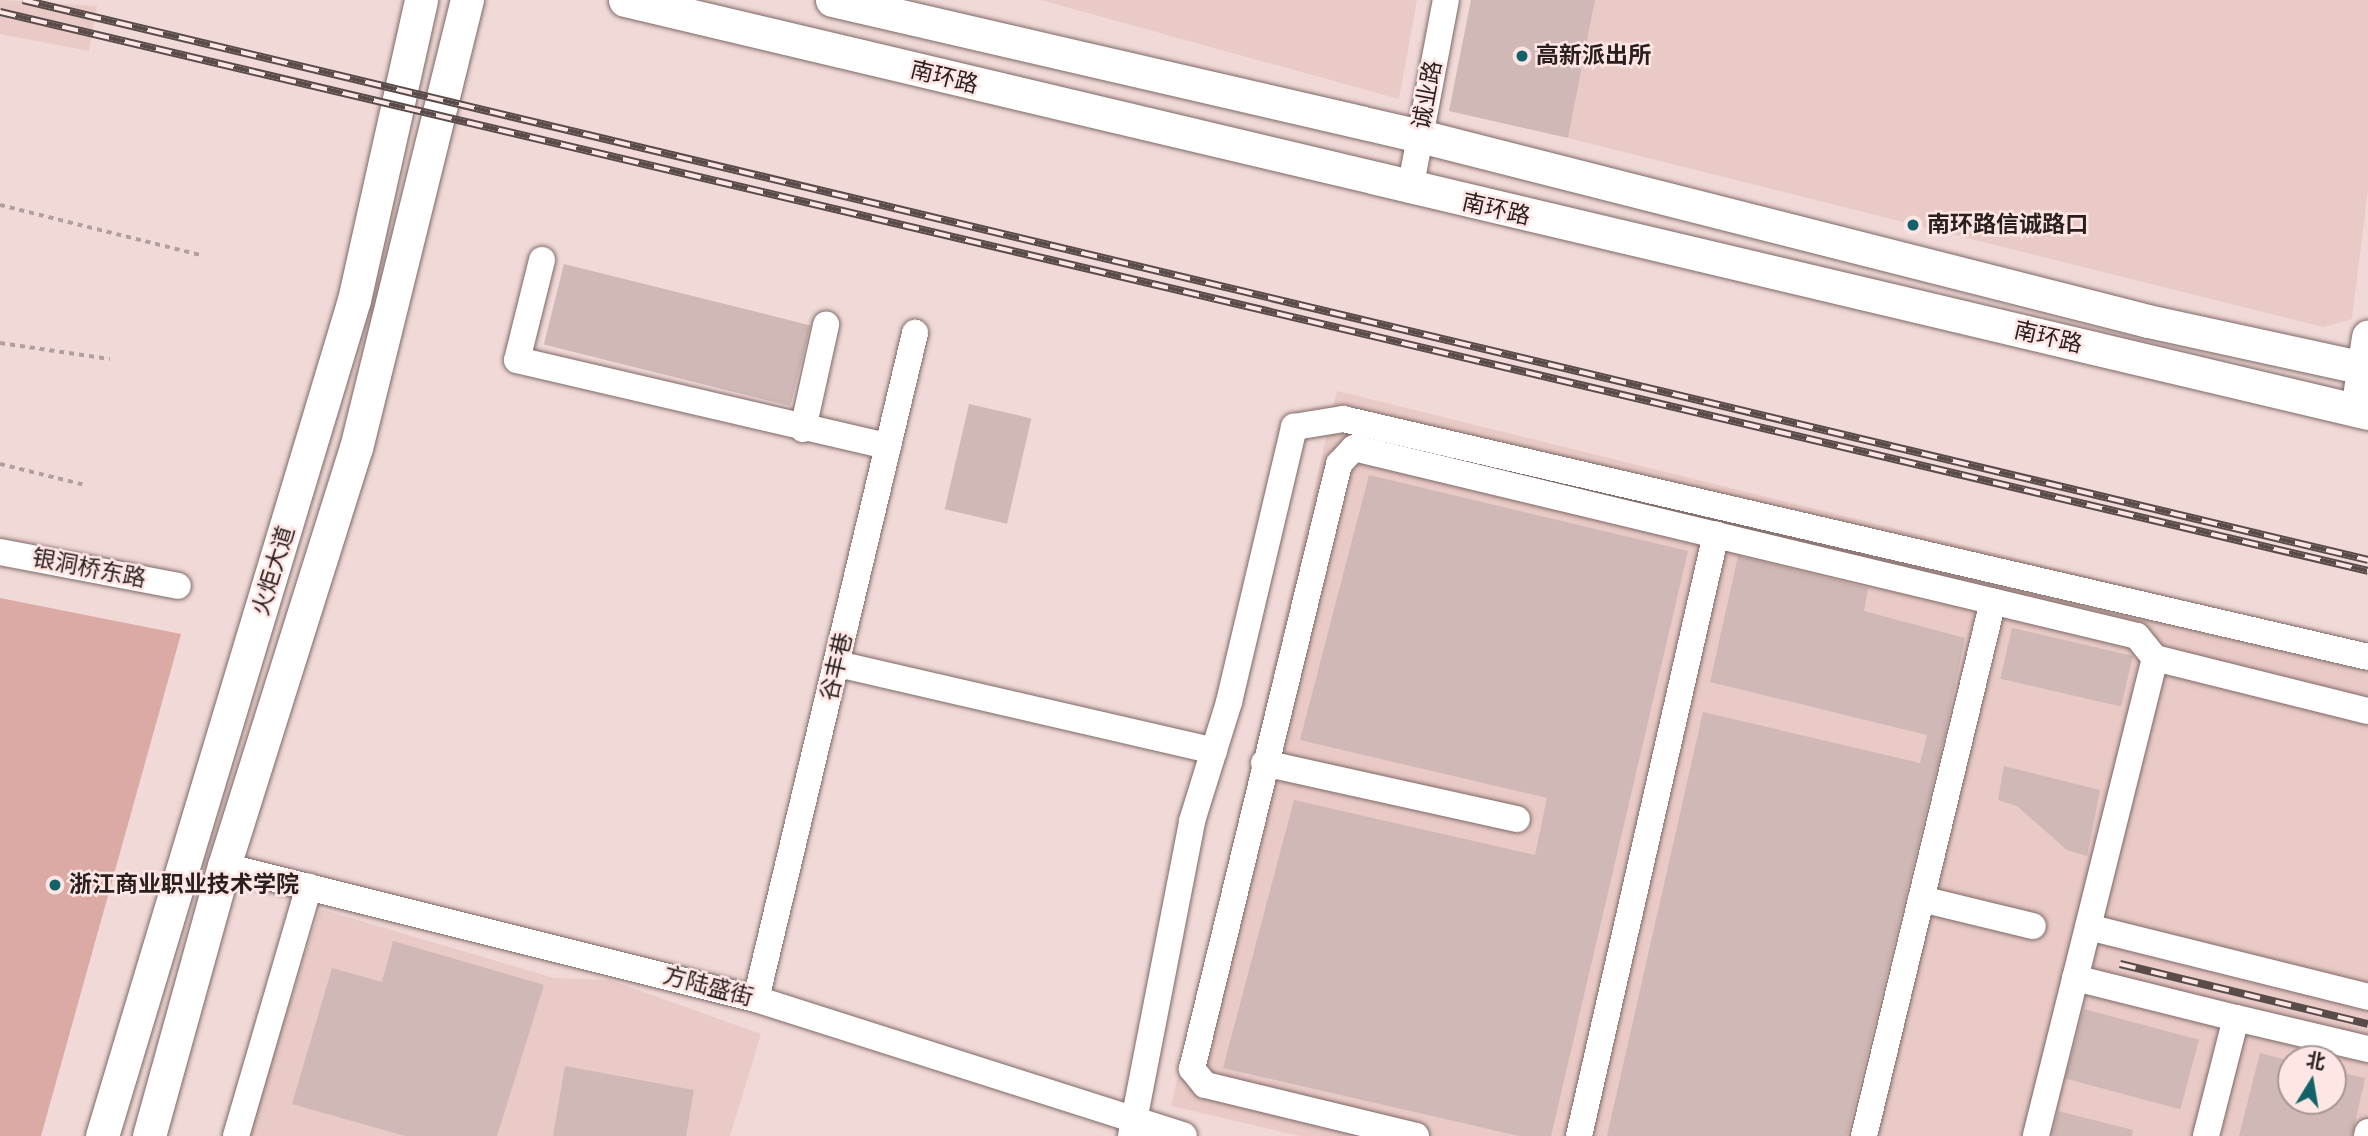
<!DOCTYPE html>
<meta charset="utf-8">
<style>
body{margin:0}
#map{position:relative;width:2368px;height:1136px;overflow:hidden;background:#f0d9d6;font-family:"Roboto Condensed","Noto Sans SC",sans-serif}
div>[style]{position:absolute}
.built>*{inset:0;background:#e9cac6}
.green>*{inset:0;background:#dcaaa4}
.building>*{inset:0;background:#cfb8b5;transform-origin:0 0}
.path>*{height:3.5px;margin-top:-1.75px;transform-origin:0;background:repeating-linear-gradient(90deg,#b29f9d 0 5px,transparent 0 10px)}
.roads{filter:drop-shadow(0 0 2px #7e6967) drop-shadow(0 0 2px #7e6967)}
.minor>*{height:26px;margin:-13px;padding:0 13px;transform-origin:13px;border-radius:13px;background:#fff}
.major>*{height:33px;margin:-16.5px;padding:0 16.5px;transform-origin:16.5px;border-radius:16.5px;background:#fff}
.rail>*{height:8px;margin-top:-4px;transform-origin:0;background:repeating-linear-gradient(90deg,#fde6e3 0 16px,#584b4a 0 32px);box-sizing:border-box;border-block:2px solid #584b4a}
.dots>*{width:19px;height:19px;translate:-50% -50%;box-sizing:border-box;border:4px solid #fde6e3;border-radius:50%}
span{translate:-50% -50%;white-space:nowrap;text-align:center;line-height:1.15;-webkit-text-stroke:5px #fde6e3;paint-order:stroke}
.poi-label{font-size:23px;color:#281f1e;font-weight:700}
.left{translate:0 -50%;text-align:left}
.street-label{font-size:23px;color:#281f1e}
.north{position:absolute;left:2277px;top:1045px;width:70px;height:70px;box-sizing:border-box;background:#fde6e3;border:2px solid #a89694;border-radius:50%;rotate:11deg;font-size:19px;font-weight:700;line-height:28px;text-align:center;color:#281f1e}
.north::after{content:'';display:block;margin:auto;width:24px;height:32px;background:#13626a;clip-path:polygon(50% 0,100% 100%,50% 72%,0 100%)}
</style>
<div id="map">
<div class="built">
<i style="clip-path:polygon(0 0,97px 6px,89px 51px,0 34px)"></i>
<i style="clip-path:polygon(1041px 0,1417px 0,1399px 99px)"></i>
<i style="clip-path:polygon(1595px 0,2368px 0,2368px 191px,2352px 319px,2323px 327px,1568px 138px)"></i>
<i style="clip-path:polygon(evenodd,1337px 391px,2368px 645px,2368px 1136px,1300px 1136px,1171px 1106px,1337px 391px,2291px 1059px,2333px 1059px,2333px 1101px,2291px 1101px,2291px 1059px)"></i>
<i style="clip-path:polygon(320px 909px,554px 978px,610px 980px,761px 1034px,730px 1136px,247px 1136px)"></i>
</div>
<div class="green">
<i style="clip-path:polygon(0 598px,181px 634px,41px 1136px,0 1136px)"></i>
</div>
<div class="building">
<i style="clip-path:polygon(1471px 0,1595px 0,1568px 138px,1449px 111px)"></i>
<i style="left:564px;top:264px;width:254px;height:83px;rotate:14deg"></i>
<i style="left:969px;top:404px;width:64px;height:108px;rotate:13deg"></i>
<i style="clip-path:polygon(1369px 475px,1688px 551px,1551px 1136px,1519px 1136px,1223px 1068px,1294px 800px,1535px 855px,1547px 798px,1300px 740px)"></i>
<i style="clip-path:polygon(1738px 556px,1868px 588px,1864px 611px,1965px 638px,1945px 734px,1847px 1136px,1607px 1136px,1703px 712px,1920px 763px,1927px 735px,1710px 682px)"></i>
<i style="left:2012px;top:628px;width:124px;height:52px;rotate:13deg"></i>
<i style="clip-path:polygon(2004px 766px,2100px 790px,2087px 856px,2067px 850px,2017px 806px,1998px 800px)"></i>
<i style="clip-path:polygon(393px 941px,544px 985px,497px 1136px,405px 1136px,292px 1104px,332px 968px,382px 982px)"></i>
<i style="left:2084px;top:1009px;width:119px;height:72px;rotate:15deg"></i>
<i style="clip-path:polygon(2260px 1053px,2291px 1061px,2291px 1101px,2333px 1101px,2333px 1071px,2365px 1078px,2352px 1136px,2239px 1136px)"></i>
<i style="clip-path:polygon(565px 1066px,694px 1090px,686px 1136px,553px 1136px)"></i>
<i style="clip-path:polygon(2058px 1111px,2133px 1130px,2132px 1136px,2052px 1136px)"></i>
</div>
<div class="path">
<i style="left:0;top:205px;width:206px;rotate:14deg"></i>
<i style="left:0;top:343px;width:111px;rotate:8.3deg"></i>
<i style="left:0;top:464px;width:88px;rotate:13.9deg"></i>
</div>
<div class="roads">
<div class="minor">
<i style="left:1410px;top:190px;width:193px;rotate:-79.3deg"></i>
<i style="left:542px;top:260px;width:103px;rotate:104deg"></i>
<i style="left:517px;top:360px;width:381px;rotate:13.1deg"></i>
<i style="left:803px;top:429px;width:107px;rotate:-77.5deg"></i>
<i style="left:0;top:552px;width:181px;rotate:10.8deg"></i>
<i style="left:2155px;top:658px;width:219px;rotate:14deg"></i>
<i style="left:838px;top:664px;width:386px;rotate:13deg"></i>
<i style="left:1264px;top:763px;width:259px;rotate:12.5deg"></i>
<i style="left:224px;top:866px;width:548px;rotate:14.04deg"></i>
<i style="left:756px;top:999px;width:449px;rotate:17.7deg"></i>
<i style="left:1921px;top:899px;width:115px;rotate:13.6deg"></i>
<i style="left:2088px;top:927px;width:289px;rotate:14deg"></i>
<i style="left:2075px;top:978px;width:166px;rotate:14deg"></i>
<i style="left:2236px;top:1018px;width:122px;rotate:104.3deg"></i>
<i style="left:756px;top:999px;width:685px;rotate:-76.57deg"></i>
<i style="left:2236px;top:1018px;width:136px;rotate:13.2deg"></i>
<i style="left:236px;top:1136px;width:260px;rotate:-73.7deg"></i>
<i style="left:1131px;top:1136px;width:321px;rotate:-79deg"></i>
<i style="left:1192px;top:821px;width:125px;rotate:-72.7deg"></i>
<i style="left:1229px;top:702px;width:283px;rotate:-76.7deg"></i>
<i style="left:1294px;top:427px;width:50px;rotate:-9.3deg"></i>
<i style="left:1343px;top:419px;width:1052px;rotate:13.07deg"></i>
<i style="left:1416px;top:1136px;width:217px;rotate:-166.4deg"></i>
<i style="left:1205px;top:1085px;width:21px;rotate:-129deg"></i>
<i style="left:1192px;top:1069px;width:623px;rotate:-76.34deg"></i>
<i style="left:1339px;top:464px;width:22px;rotate:-47deg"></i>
<i style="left:1354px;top:448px;width:805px;rotate:13.5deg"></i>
<i style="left:2137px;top:636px;width:28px;rotate:51deg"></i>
<i style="left:2155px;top:658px;width:493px;rotate:104deg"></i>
<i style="left:1579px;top:1136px;width:617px;rotate:-77.18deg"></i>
<i style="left:1864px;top:1136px;width:550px;rotate:-76.44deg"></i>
<i style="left:2367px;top:1136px;width:4px;rotate:-76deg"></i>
</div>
<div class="major">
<i style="left:625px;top:0;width:1791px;rotate:13.33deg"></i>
<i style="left:832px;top:0;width:604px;rotate:13.02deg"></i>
<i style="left:1420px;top:136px;width:751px;rotate:14.26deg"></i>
<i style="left:2148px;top:321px;width:225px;rotate:12.3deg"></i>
<i style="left:2360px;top:390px;width:54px;rotate:-81.4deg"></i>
<i style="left:102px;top:1136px;width:873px;rotate:-73.23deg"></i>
<i style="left:354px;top:300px;width:307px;rotate:-77.4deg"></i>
<i style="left:149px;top:1136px;width:280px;rotate:-74.5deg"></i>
<i style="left:224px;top:866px;width:438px;rotate:-72.5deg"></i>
<i style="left:356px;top:448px;width:462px;rotate:-76.1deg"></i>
</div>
</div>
<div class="rail">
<i style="left:23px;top:0;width:2411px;rotate:13.43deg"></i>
<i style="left:0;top:12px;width:2433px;rotate:13.28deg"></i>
<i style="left:2120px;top:964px;width:255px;rotate:13.6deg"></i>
</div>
<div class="dots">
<i style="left:1522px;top:56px;background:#13626a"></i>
<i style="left:1913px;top:225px;background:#13626a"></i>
<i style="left:55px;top:885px;background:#13626a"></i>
</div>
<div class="poi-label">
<span class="left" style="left:1536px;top:56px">高新派出所</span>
<span class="left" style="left:1927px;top:225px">南环路信诚路口</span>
<span class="left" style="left:69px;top:885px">浙江商业职业技术学院</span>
</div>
<div class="street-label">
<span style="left:944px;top:78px;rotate:14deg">南环路</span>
<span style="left:1428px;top:95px;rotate:-79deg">诚业路</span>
<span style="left:1496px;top:210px;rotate:13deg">南环路</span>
<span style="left:2048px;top:338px;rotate:13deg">南环路</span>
<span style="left:89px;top:569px;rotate:11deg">银洞桥东路</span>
<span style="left:274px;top:571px;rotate:-73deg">火炬大道</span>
<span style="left:837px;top:667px;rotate:-77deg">谷丰巷</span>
<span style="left:708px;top:987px;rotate:15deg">方陆盛街</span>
</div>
<div class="north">北</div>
</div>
